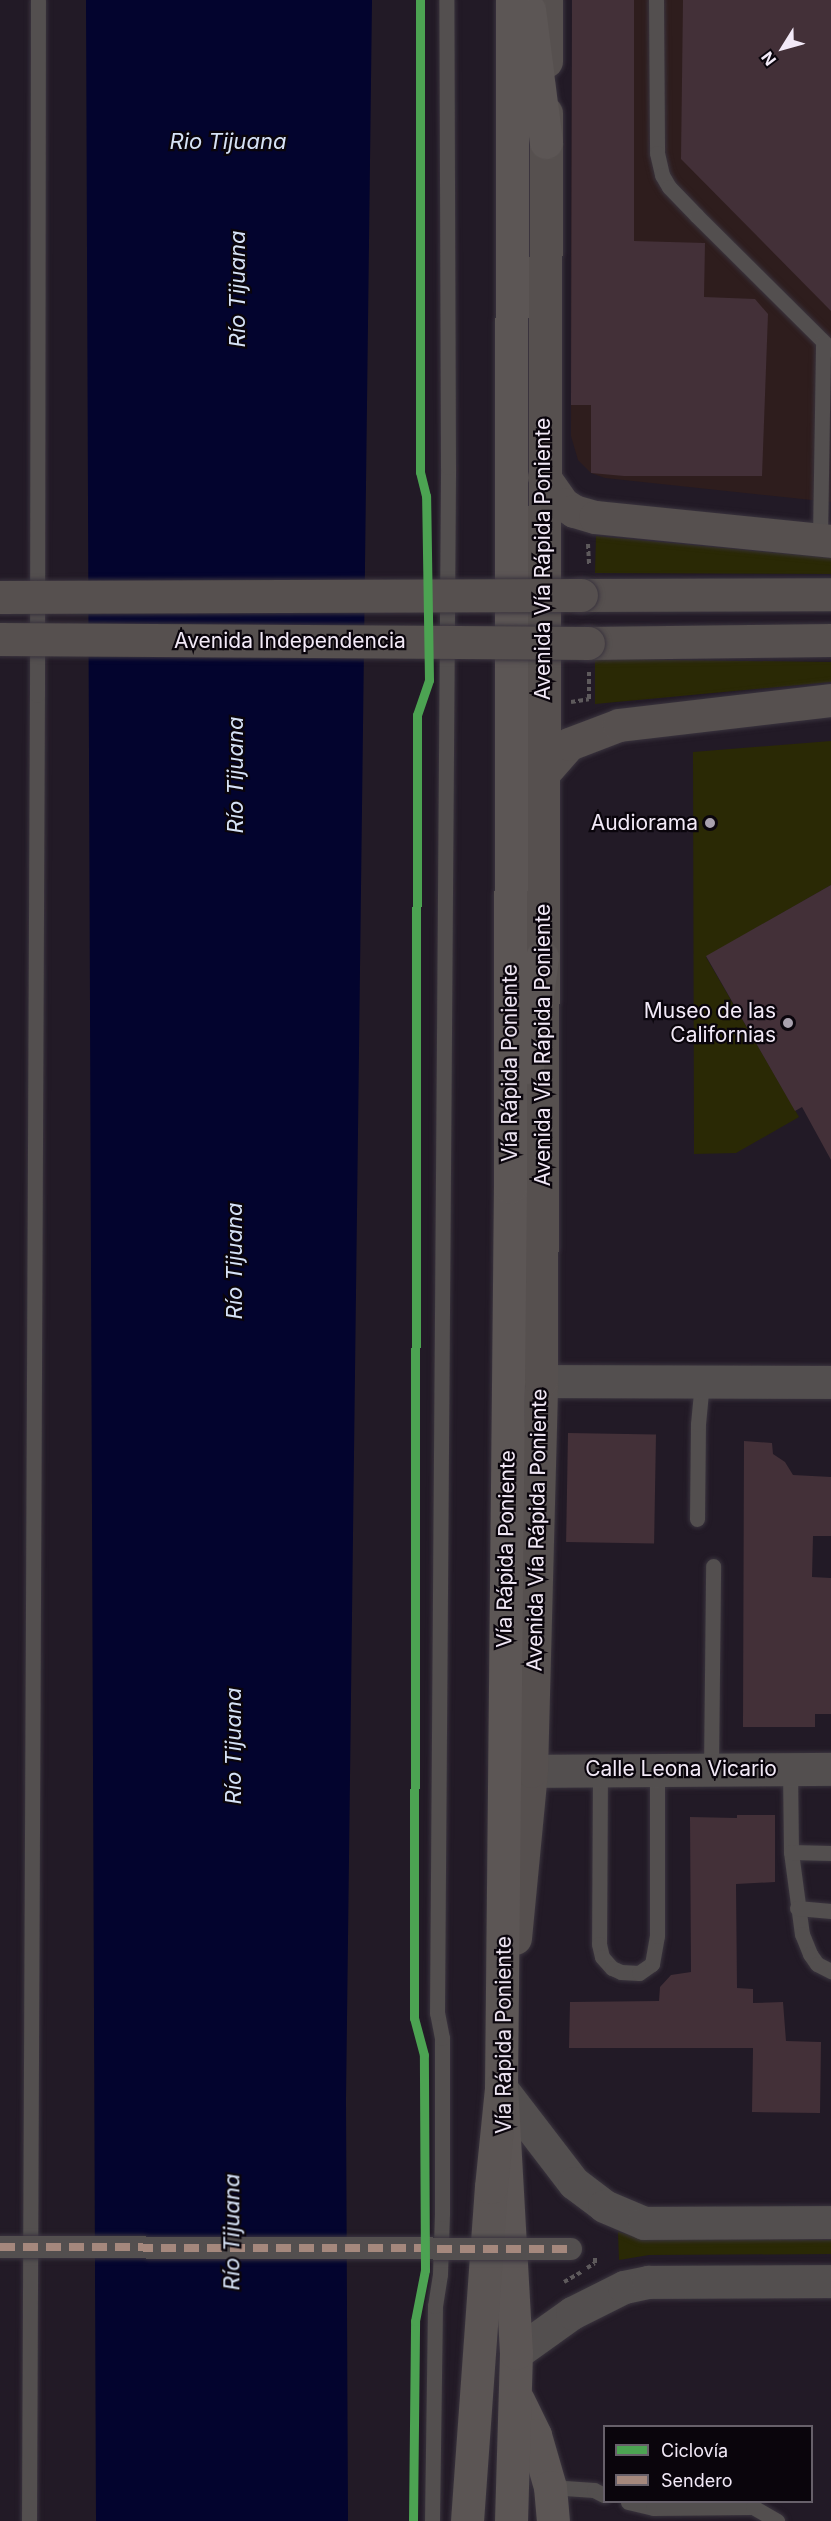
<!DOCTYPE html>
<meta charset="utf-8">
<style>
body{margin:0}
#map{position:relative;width:831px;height:2521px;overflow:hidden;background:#221a26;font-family:Inter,sans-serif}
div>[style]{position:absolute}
.commercial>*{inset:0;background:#2e1d1d}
.green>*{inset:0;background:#2a2905}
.water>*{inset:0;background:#03042e}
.building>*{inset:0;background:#433038;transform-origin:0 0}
.path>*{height:4px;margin-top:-2px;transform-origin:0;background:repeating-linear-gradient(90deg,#5e5a5c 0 4.5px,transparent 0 7.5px)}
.roads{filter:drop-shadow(0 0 2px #3a343e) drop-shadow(0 0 2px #3a343e)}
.service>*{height:15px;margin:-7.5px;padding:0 7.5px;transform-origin:7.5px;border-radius:7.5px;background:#534f4f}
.tertiary>*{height:33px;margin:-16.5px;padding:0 16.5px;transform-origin:16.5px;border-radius:16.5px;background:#534f4f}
.secondary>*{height:33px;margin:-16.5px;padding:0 16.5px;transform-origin:16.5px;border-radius:16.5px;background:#56504f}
.trunk>*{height:33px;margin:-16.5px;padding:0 16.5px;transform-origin:16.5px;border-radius:16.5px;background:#5c5655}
.motorway>*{height:33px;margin:-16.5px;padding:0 16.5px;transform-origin:16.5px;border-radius:16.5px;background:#5b5554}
.bridges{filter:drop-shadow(0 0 2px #3a343e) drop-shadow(0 0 2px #3a343e)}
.pedestrian-bridge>*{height:22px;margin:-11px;padding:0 11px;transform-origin:11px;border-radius:11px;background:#534f4f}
.secondary-bridge>*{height:33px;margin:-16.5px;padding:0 16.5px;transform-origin:16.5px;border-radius:16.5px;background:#56504f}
.quiet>*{height:8px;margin-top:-4px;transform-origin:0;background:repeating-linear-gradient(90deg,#a5887d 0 15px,transparent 0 23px)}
.cycleway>*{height:9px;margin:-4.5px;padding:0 4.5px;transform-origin:4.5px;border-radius:4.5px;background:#4ca352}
.dots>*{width:16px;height:16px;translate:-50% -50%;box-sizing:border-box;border:3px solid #0a050c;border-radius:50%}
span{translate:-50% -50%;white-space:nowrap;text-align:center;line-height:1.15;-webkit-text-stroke:4.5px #0a050c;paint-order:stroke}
.street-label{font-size:21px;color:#f2e9f7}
.poi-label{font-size:21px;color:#f2e9f7}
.right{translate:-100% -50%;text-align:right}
.water-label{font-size:22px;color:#d6e2f6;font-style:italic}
.legend{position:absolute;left:603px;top:2425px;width:210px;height:78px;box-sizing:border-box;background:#0a050c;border:2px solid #67606a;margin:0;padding:8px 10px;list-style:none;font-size:18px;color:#f2e9f7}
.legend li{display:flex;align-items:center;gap:12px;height:30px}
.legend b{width:30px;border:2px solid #67606a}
.north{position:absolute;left:753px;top:18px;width:60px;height:60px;-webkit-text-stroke:4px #0a050c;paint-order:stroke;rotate:233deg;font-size:16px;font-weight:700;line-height:24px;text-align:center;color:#f2e9f7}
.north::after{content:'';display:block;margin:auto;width:21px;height:27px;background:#f2e9f7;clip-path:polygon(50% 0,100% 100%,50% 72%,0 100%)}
</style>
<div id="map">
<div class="commercial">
<i style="clip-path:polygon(572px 0,831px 0,831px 502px,605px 478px,591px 473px,578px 460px,571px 436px)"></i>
</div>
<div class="green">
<i style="clip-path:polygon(596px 536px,831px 558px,831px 574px,595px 573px)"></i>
<i style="clip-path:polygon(595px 659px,831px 662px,831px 682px,595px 704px)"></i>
<i style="clip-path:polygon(831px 741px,831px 885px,706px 957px,799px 1117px,736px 1153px,694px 1154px,693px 752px)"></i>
<i style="clip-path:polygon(618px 2232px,650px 2239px,831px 2240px,831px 2254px,649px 2255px,619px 2260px)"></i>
</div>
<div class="water">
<i style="clip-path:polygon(86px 0,372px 0,346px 2100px,348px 2521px,96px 2521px)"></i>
</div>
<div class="building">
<i style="clip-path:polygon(572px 0,634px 0,634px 241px,705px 243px,704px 297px,755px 299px,768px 314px,762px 476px,624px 476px,591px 473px,591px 405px,571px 405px)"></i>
<i style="clip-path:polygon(683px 0,831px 0,831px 311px,681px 159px)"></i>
<i style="clip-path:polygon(831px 885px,831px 1160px,802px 1107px,795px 1111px,706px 956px)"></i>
<i style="left:568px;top:1433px;width:88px;height:109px;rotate:1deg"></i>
<i style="clip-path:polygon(744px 1441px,772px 1443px,773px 1454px,785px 1462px,793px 1475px,831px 1477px,831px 1536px,813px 1536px,812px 1577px,831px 1578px,831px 1714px,815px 1714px,815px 1727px,743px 1727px)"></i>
<i style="clip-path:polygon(737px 1815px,775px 1815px,775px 1882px,736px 1884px,737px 1988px,753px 1989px,753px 2003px,783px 2002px,786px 2041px,821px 2042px,820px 2113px,752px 2112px,753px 2048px,569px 2048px,570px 2002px,659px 2001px,660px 1987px,671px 1975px,691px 1972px,690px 1817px,737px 1818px)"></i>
</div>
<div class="path">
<i style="left:588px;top:544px;width:22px;rotate:87deg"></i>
<i style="left:571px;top:702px;width:18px;rotate:-9deg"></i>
<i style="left:589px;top:699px;width:29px;rotate:-90deg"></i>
<i style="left:587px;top:2268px;width:9px;rotate:-32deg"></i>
<i style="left:595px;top:2263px;width:7px;rotate:-90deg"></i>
<i style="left:564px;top:2282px;width:20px;rotate:-30deg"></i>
</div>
<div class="roads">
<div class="service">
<i style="left:656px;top:0;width:153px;rotate:89.6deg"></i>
<i style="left:657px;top:153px;width:23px;rotate:77deg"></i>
<i style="left:662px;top:175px;width:14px;rotate:60deg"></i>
<i style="left:669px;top:187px;width:40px;rotate:46deg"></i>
<i style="left:697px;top:216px;width:189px;rotate:44.8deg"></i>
<i style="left:820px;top:539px;width:197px;rotate:-89.1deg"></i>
<i style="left:697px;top:1519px;width:95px;rotate:-89.4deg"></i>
<i style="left:698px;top:1424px;width:42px;rotate:-84.6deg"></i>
<i style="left:600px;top:1769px;width:175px;rotate:90.3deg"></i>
<i style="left:599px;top:1944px;width:13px;rotate:77deg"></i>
<i style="left:602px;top:1957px;width:15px;rotate:48deg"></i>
<i style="left:612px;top:1968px;width:10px;rotate:24deg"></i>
<i style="left:621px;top:1972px;width:18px;rotate:3deg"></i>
<i style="left:639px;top:1973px;width:16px;rotate:-35deg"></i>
<i style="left:652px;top:1964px;width:28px;rotate:-80deg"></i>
<i style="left:657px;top:1936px;width:166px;rotate:-90deg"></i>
<i style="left:790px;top:1769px;width:83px;rotate:89.3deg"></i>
<i style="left:791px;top:1852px;width:83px;rotate:82.4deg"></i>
<i style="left:802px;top:1934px;width:22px;rotate:68deg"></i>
<i style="left:810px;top:1954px;width:12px;rotate:55deg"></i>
<i style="left:817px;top:1964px;width:16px;rotate:27deg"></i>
<i style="left:711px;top:1770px;width:204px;rotate:-89.4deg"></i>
<i style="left:791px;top:1852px;width:40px;rotate:1.4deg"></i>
<i style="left:797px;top:1908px;width:34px;rotate:5deg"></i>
<i style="left:550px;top:2487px;width:44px;rotate:3.9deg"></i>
<i style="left:594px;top:2490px;width:11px;rotate:27deg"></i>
<i style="left:628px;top:2502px;width:26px;rotate:13deg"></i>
<i style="left:653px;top:2508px;width:100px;rotate:-0.6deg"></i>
<i style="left:753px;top:2507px;width:28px;rotate:30deg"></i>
<i style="left:29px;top:2521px;width:1826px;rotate:-89.75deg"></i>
<i style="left:37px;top:695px;width:695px;rotate:-89.92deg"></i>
<i style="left:432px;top:2521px;width:215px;rotate:-89.2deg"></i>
<i style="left:435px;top:2306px;width:32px;rotate:-81deg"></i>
<i style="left:440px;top:2274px;width:60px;rotate:-88.1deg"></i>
<i style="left:442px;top:2214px;width:176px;rotate:-90deg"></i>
<i style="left:442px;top:2038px;width:25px;rotate:-101deg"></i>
<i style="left:437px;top:2013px;width:1546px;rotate:-89.59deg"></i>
<i style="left:448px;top:467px;width:467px;rotate:-90.2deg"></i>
</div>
<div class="tertiary">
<i style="left:541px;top:1381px;width:290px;rotate:0.2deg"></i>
<i style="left:531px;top:1771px;width:300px;rotate:-0.4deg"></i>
<i style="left:501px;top:2088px;width:120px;rotate:52.5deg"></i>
<i style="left:574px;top:2183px;width:38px;rotate:37deg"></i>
<i style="left:604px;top:2206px;width:43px;rotate:23deg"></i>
<i style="left:644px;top:2223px;width:187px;rotate:-0.3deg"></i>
<i style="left:516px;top:2353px;width:69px;rotate:-35.5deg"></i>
<i style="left:572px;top:2313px;width:58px;rotate:-26.6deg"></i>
<i style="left:624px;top:2287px;width:25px;rotate:-12deg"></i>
<i style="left:648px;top:2282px;width:183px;rotate:-0.3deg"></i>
</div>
<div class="secondary">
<i style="left:546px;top:61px;width:61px;rotate:-90deg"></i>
<i style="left:544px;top:477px;width:33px;rotate:55deg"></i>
<i style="left:563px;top:504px;width:13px;rotate:32deg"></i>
<i style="left:574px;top:511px;width:22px;rotate:16deg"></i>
<i style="left:595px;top:517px;width:237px;rotate:5.8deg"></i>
<i style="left:581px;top:595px;width:250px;rotate:-0.2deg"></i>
<i style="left:588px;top:643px;width:243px;rotate:-0.7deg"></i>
<i style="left:542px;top:775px;width:41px;rotate:-48.9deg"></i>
<i style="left:569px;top:744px;width:53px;rotate:-20.8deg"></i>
<i style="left:619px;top:725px;width:213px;rotate:-6.7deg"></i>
<i style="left:515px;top:1938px;width:168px;rotate:-84.5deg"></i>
<i style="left:531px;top:1771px;width:390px;rotate:-88.5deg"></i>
<i style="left:541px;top:1381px;width:1268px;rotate:-89.77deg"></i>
</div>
<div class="trunk">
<i style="left:529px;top:10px;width:133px;rotate:82.7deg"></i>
<i style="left:527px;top:1067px;width:111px;rotate:-82.2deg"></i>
<i style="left:518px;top:2400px;width:39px;rotate:64deg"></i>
<i style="left:535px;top:2435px;width:54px;rotate:73.9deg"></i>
<i style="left:550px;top:2487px;width:34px;rotate:85deg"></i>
<i style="left:511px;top:2521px;width:168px;rotate:-88.3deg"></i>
<i style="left:516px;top:2353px;width:265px;rotate:-93.2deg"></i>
<i style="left:501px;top:2088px;width:901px;rotate:-89.43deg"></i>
<i style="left:510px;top:1187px;width:1187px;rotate:-89.9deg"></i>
</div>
<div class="motorway">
<i style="left:467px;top:2521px;width:335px;rotate:-85.9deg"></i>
<i style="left:491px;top:2187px;width:100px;rotate:-84.2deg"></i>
</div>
</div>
<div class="bridges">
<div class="pedestrian-bridge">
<i style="left:0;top:2247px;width:571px;rotate:0.2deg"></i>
</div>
<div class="secondary-bridge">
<i style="left:0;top:597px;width:581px;rotate:-0.2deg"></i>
<i style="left:0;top:639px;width:588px;rotate:0.39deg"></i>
</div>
</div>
<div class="quiet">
<i style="left:0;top:2247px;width:571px;rotate:0.2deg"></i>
</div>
<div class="cycleway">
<i style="left:413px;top:2521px;width:200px;rotate:-89.4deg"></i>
<i style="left:415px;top:2321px;width:52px;rotate:-78.9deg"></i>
<i style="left:425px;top:2270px;width:215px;rotate:-90.3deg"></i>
<i style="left:424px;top:2055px;width:38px;rotate:-105deg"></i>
<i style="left:414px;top:2018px;width:1303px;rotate:-89.87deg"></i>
<i style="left:417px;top:715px;width:37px;rotate:-71deg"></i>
<i style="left:429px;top:680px;width:184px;rotate:-90.9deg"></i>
<i style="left:426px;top:496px;width:25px;rotate:-104deg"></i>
<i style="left:420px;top:472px;width:472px;rotate:-90deg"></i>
</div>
<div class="dots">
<i style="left:710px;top:823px;background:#a9a1ae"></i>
<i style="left:788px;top:1023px;background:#a9a1ae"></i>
</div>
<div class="street-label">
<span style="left:543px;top:559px;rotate:-90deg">Avenida Vía Rápida Poniente</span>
<span style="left:290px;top:641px">Avenida Independencia</span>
<span style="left:543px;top:1045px;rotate:-90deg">Avenida Vía Rápida Poniente</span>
<span style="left:510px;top:1063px;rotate:-90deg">Vía Rápida Poniente</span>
<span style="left:537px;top:1530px;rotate:-89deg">Avenida Vía Rápida Poniente</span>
<span style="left:506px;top:1549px;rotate:-89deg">Vía Rápida Poniente</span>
<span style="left:681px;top:1769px">Calle Leona Vicario</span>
<span style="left:504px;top:2035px;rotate:-90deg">Vía Rápida Poniente</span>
</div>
<div class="poi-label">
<span class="right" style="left:698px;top:823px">Audiorama</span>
<span class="right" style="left:776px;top:1023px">Museo de las<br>Californias</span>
</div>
<div class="water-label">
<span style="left:228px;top:142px">Rio Tijuana</span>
<span style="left:238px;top:289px;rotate:-90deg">Río Tijuana</span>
<span style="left:236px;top:775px;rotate:-90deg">Río Tijuana</span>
<span style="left:235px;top:1261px;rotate:-90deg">Río Tijuana</span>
<span style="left:234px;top:1746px;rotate:-90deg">Río Tijuana</span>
<span style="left:232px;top:2232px;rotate:-90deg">Río Tijuana</span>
</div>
<ul class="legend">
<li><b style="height:8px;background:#4ca352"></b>Ciclovía</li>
<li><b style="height:8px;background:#a5887d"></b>Sendero</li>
</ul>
<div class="north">N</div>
</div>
